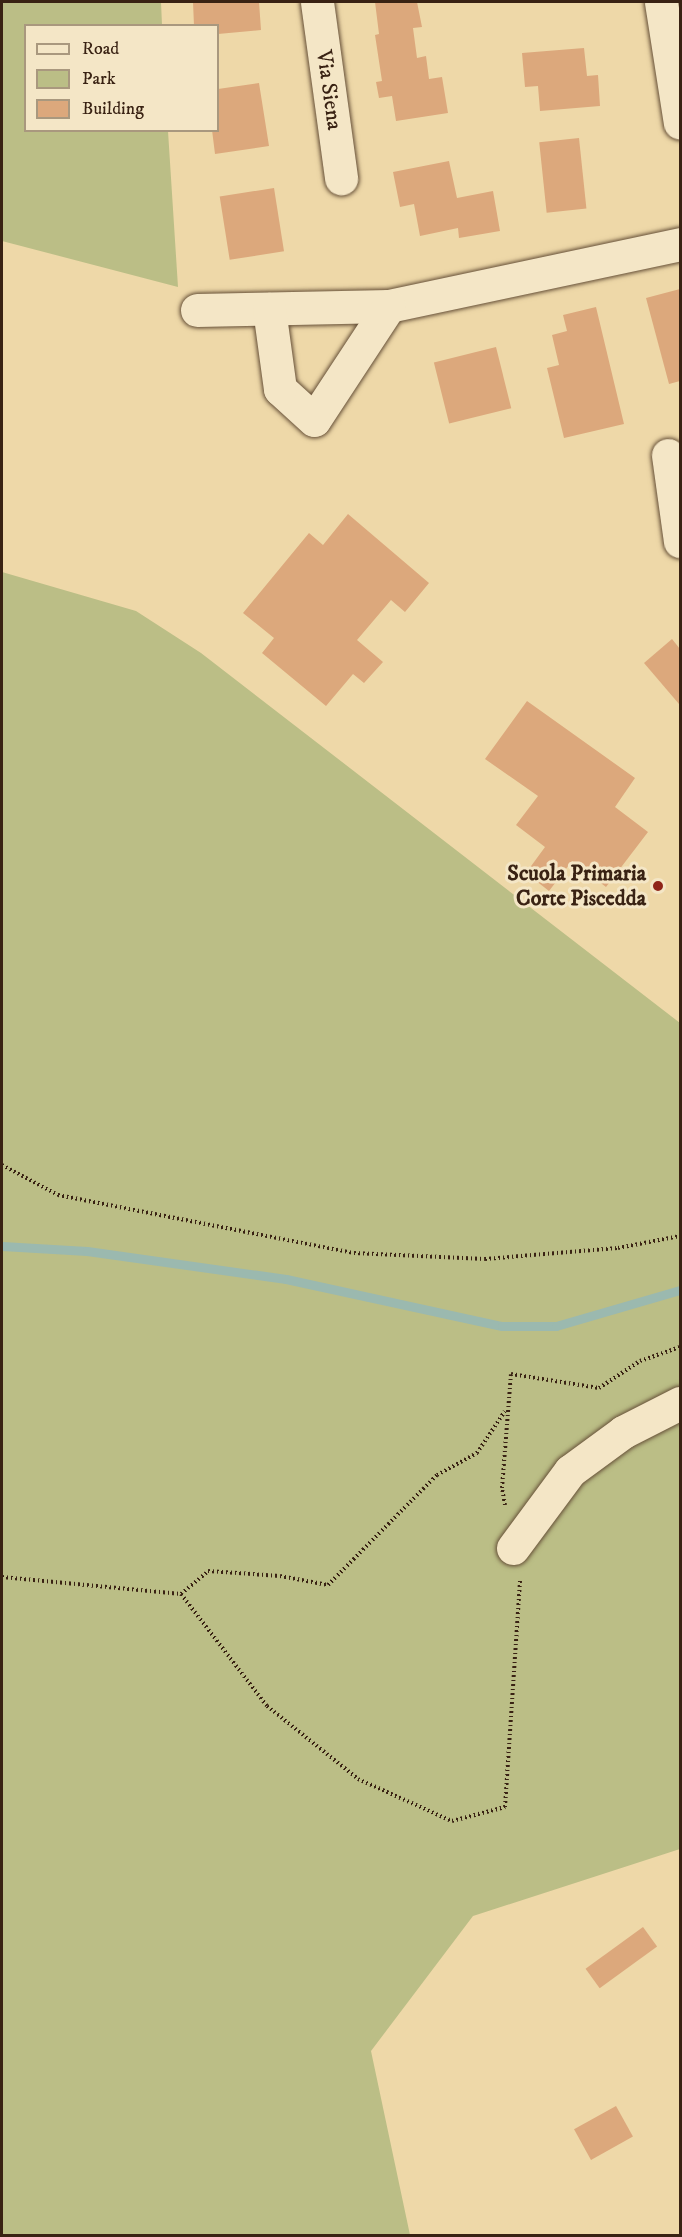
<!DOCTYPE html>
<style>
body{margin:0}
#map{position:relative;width:682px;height:2237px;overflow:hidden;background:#eed8a8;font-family:"IM FELL DW Pica",serif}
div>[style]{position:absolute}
.green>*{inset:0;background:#bbbe86}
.stream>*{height:9px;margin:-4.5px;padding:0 4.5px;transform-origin:4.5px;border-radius:4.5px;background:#9bb9af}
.building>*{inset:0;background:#dca87c;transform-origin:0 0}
.path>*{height:4px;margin-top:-2px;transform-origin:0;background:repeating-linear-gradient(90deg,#392213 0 1.5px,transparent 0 4.5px)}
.roads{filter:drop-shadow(0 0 2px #665038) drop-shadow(0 0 2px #665038)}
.street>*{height:33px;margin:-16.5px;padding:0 16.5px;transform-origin:16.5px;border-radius:16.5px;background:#f4e6c6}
.dots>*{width:16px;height:16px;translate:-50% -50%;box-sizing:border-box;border:3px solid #f4e6c6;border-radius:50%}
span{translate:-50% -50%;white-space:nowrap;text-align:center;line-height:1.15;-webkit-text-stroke:6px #f4e6c6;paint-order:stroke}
.street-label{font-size:22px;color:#392213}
.poi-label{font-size:22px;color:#392213;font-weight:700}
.right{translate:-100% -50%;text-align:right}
.frame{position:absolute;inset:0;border:3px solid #392213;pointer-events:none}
.legend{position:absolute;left:24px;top:24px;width:195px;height:108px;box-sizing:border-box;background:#f4e6c6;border:2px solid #a9987e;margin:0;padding:8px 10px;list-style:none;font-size:18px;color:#392213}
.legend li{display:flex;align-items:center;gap:12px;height:30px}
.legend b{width:30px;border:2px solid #a9987e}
</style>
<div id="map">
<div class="green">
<i style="clip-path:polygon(2px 2px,161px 2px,162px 25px,26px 26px,26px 130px,168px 131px,178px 287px,2px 241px)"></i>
<i style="clip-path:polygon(2px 572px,136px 611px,201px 653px,680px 1023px,680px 1849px,473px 1916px,371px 2051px,410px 2235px,2px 2235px)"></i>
</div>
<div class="stream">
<i style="left:2px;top:1246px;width:85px;rotate:3.4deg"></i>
<i style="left:87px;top:1251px;width:201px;rotate:8deg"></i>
<i style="left:286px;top:1279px;width:221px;rotate:12.3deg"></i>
<i style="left:502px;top:1326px;width:54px"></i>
<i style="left:556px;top:1326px;width:129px;rotate:-16.2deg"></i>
</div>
<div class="building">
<i style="clip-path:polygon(193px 2px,259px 2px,261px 30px,218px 34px,218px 26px,194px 26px)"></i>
<i style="clip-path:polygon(375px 2px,417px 2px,422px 27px,413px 28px,417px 58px,426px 56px,429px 79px,442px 77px,448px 113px,396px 121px,392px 96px,379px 98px,376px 82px,382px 81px,375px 35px,379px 34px)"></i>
<i style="clip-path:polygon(584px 48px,587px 76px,598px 75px,600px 106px,540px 111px,538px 86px,525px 87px,522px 53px)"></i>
<i style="clip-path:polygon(259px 83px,269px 146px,215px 154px,212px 130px,218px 130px,218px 89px)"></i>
<i style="left:579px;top:138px;width:71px;height:40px;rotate:84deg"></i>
<i style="clip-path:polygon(449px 161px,457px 198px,493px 191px,500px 231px,459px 238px,458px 228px,420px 236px,414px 204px,400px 207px,393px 172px)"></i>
<i style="left:274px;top:188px;width:64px;height:55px;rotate:81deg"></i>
<i style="clip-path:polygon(680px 289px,680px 381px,669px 384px,646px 298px)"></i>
<i style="clip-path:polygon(596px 307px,624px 424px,564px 438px,547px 368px,559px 365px,552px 335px,567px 331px,563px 315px)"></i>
<i style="left:496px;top:347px;width:63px;height:64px;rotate:76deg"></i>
<i style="clip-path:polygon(348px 514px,429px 583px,405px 612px,391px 600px,357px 640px,383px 662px,364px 683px,353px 674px,326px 706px,262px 653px,274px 638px,243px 613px,309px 533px,323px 545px)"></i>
<i style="clip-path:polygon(672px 639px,680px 649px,679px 704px,644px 663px)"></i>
<i style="clip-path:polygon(527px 701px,635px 778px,615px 807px,648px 832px,606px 887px,572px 861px,549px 891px,526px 873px,545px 847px,516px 825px,538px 796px,485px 759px)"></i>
<i style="left:643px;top:1927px;width:24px;height:71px;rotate:54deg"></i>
<i style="left:616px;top:2106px;width:35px;height:48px;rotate:61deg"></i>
</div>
<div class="path">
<i style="left:2px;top:1165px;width:64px;rotate:28.2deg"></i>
<i style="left:58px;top:1195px;width:302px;rotate:11.1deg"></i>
<i style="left:354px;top:1253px;width:131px;rotate:2.6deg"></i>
<i style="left:485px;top:1259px;width:133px;rotate:-4.7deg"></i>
<i style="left:618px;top:1248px;width:63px;rotate:-11deg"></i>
<i style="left:505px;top:1505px;width:17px;rotate:-100deg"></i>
<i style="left:502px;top:1488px;width:114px;rotate:-85.5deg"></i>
<i style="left:511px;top:1374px;width:89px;rotate:9deg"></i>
<i style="left:599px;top:1388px;width:49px;rotate:-33.4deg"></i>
<i style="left:640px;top:1361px;width:42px;rotate:-19.3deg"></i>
<i style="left:2px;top:1577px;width:180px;rotate:5.4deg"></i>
<i style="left:181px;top:1594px;width:141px;rotate:52.5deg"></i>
<i style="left:267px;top:1706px;width:117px;rotate:38.7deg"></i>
<i style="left:358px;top:1779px;width:103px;rotate:24.1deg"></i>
<i style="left:452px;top:1821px;width:55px;rotate:-14.8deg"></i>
<i style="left:505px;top:1807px;width:227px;rotate:-86.2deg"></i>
<i style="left:181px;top:1594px;width:35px;rotate:-40deg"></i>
<i style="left:208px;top:1571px;width:72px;rotate:4deg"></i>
<i style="left:280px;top:1576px;width:49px;rotate:10.6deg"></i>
<i style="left:328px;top:1585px;width:155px;rotate:-45.3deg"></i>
<i style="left:437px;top:1475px;width:46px;rotate:-28.8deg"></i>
<i style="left:477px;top:1453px;width:50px;rotate:-56.3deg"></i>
</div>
<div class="roads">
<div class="street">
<i style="left:317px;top:2px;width:178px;rotate:82.2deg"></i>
<i style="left:661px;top:2px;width:122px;rotate:81.1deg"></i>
<i style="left:389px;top:306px;width:298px;rotate:-12deg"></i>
<i style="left:197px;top:310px;width:192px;rotate:-1.2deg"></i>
<i style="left:389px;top:306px;width:136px;rotate:123.3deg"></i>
<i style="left:314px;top:420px;width:46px;rotate:-137.6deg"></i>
<i style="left:280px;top:389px;width:81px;rotate:-97.8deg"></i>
<i style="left:668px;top:455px;width:87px;rotate:82.1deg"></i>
<i style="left:513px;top:1548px;width:96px;rotate:-53.5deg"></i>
<i style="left:570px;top:1471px;width:66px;rotate:-36.3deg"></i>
<i style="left:623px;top:1432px;width:64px;rotate:-27deg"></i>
</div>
</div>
<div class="dots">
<i style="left:658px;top:886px;background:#8f2418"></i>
</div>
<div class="street-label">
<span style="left:329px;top:90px;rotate:82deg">Via Siena</span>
</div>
<div class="poi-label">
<span class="right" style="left:646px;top:886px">Scuola Primaria<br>Corte Piscedda</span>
</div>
<div class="frame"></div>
<ul class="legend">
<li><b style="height:8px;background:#f4e6c6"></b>Road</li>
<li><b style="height:16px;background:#bbbe86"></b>Park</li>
<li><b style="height:16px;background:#dca87c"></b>Building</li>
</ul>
</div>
